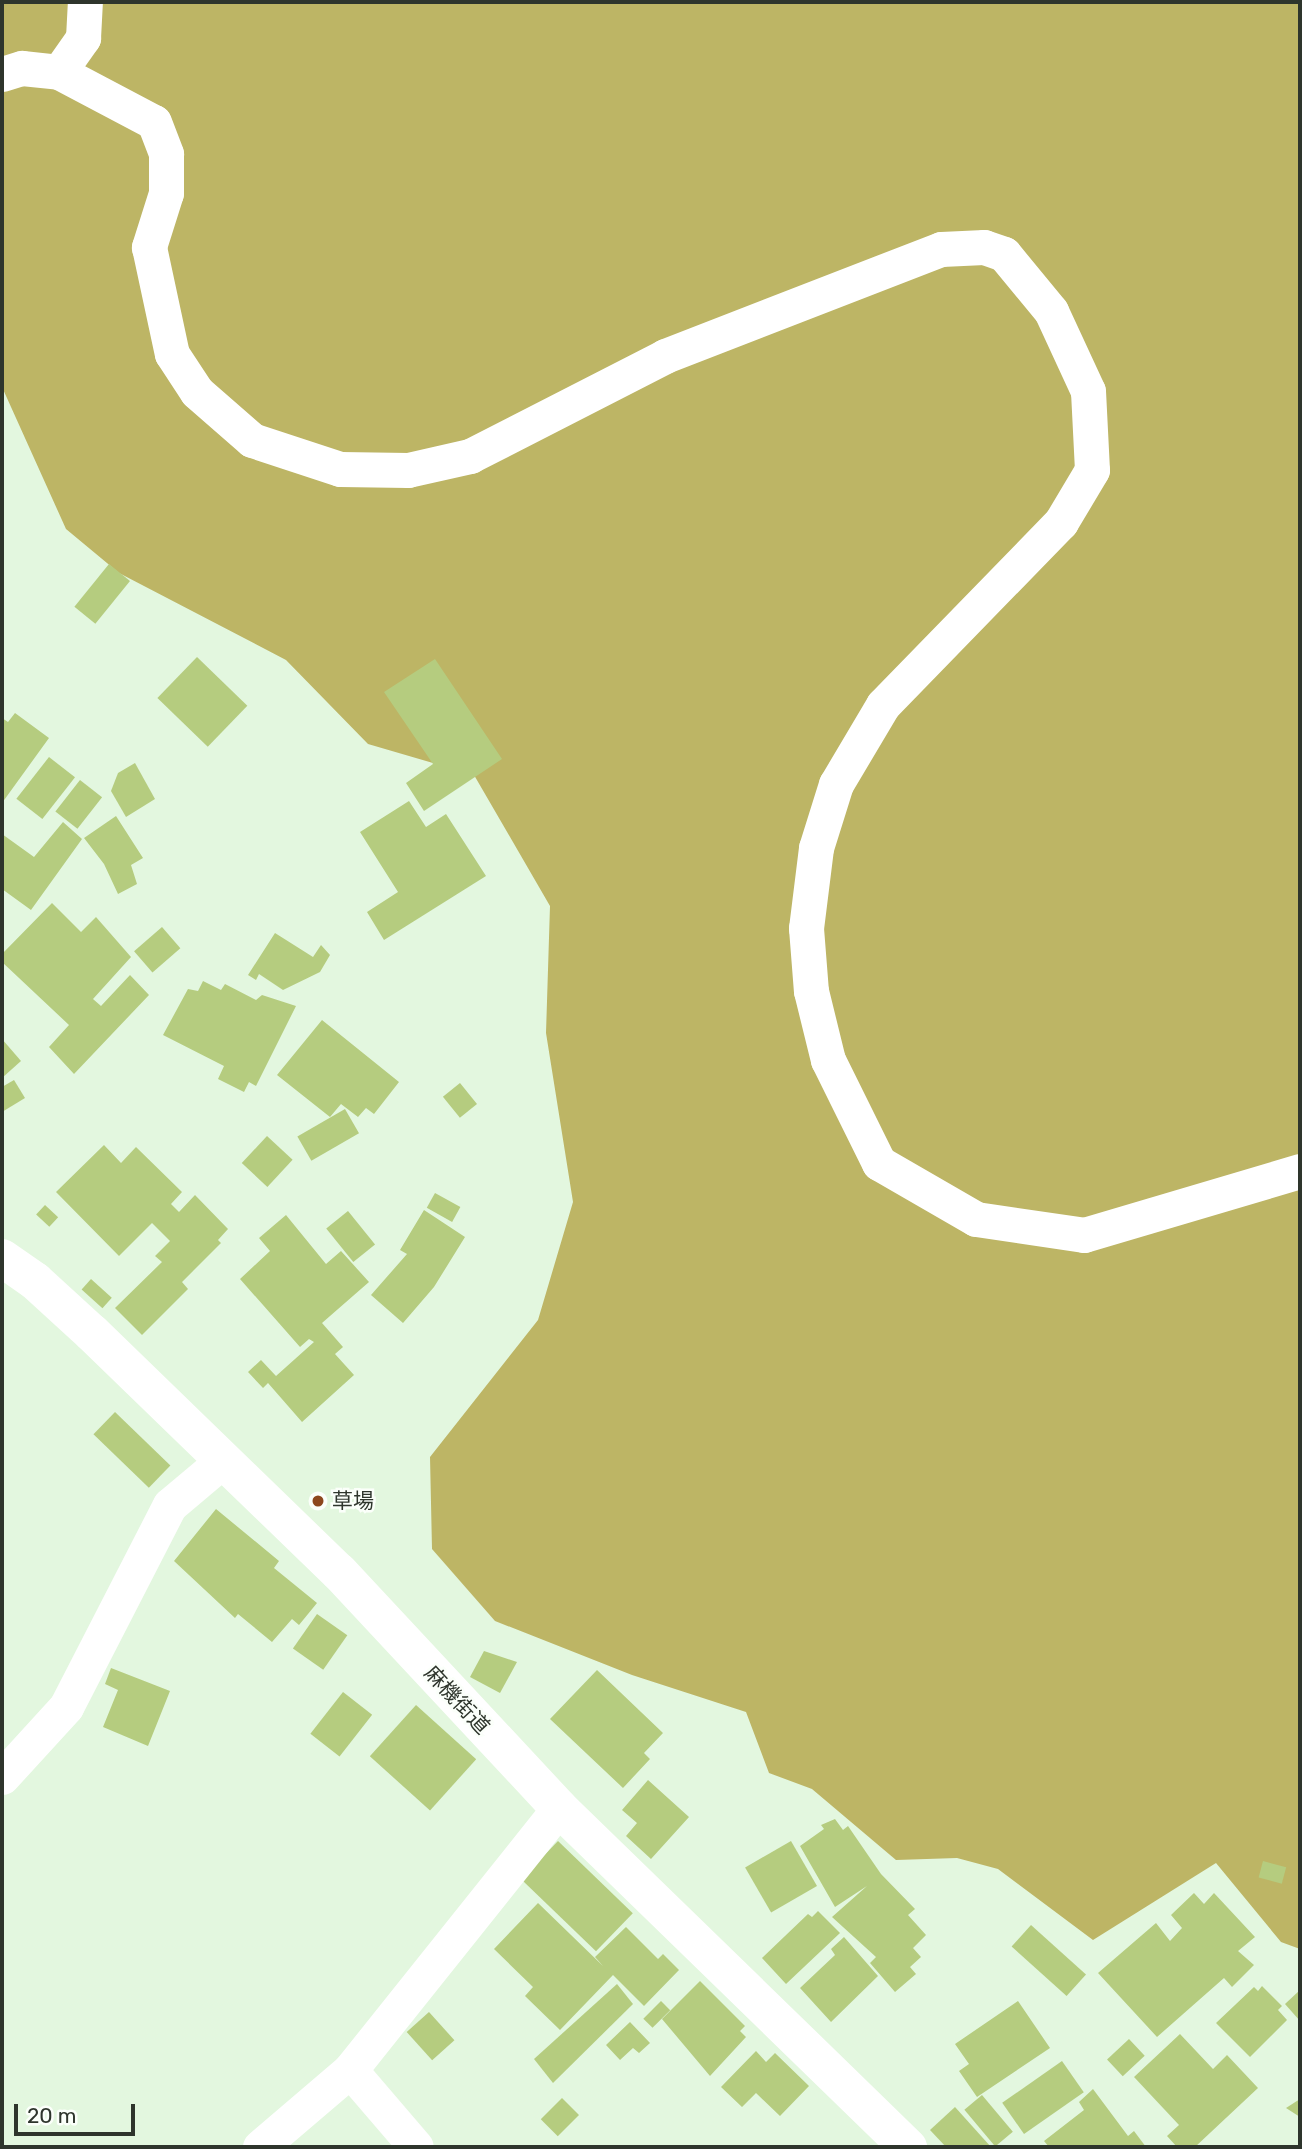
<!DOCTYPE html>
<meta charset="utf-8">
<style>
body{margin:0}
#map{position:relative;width:1302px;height:2149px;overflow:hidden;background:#e3f7df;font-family:Rubik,"Noto Sans JP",sans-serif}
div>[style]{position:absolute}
.forest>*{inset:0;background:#bdb565}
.building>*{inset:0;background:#b5cc7f;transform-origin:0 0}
.street>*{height:35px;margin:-17.5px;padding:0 17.5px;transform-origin:17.5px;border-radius:17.5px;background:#fff}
.secondary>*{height:38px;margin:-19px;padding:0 19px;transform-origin:19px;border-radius:19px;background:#fff}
.dots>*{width:19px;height:19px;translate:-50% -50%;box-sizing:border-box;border:4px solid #fbfffa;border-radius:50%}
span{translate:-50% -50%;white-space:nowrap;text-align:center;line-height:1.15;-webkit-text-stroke:5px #fbfffa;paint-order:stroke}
.poi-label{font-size:21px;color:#2e352c}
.left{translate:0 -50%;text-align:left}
.street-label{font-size:21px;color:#2e352c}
.frame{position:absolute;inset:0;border:4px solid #2e352c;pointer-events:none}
.scale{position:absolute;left:14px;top:2104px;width:121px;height:32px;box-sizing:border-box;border:4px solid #2e352c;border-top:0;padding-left:9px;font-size:21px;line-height:24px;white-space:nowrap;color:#2e352c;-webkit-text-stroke:5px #fbfffa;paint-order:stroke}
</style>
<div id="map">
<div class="forest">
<i style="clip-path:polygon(2px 2px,1300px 2px,1300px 1949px,1281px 1942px,1216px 1863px,1093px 1940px,998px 1869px,957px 1858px,896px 1860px,812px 1789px,769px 1773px,746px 1712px,632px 1675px,495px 1621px,432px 1549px,430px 1457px,538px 1320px,573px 1202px,546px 1033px,550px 906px,474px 775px,368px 744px,286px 660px,119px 573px,66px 529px,2px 387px)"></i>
</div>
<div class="building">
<i style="left:109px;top:564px;width:27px;height:55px;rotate:39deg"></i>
<i style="left:197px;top:657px;width:70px;height:57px;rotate:44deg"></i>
<i style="clip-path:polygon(435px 659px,502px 759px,424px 811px,406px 783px,433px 764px,384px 692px)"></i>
<i style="clip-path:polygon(15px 713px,49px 738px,2px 803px,2px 718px,8px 722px)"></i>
<i style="left:49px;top:757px;width:33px;height:53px;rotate:38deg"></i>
<i style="clip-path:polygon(135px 763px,155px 799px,126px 817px,111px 791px,118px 773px)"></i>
<i style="left:80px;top:780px;width:28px;height:40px;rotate:38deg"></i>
<i style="clip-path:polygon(409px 801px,426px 827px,446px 814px,486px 876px,384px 940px,367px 912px,398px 892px,360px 832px)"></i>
<i style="clip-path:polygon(116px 816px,143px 858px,131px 865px,137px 884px,118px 894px,104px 864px,84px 838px)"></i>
<i style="clip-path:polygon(63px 822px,82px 839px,31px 910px,2px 889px,2px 834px,34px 857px)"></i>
<i style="clip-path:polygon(52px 903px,81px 932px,96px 917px,131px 957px,93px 999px,101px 1006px,130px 975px,149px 995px,74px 1074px,49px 1047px,69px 1025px,2px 962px,2px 954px)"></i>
<i style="left:162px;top:927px;width:28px;height:37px;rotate:49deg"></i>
<i style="clip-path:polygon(275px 933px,313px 957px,321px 945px,330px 955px,320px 972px,283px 990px,259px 974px,256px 980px,248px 975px)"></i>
<i style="clip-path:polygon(203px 981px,221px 990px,225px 984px,256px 1000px,262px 995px,296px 1006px,256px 1086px,249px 1082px,244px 1092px,218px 1079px,224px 1066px,163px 1035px,188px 989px,198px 991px)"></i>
<i style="clip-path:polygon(322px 1020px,399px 1082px,374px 1114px,366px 1108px,358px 1117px,341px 1104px,330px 1117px,277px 1075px)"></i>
<i style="clip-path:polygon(2px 1039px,21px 1061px,2px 1078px)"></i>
<i style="clip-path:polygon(14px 1080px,25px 1098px,2px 1112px,2px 1087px)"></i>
<i style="left:460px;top:1083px;width:27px;height:22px;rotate:51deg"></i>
<i style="left:345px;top:1109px;width:28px;height:55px;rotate:60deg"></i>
<i style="left:267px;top:1136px;width:35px;height:37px;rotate:43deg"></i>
<i style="clip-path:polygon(104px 1145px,121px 1163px,136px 1147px,182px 1192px,171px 1204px,179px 1212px,195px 1195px,228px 1229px,218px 1240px,221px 1243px,182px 1282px,188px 1289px,142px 1335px,115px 1308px,162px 1262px,155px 1256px,170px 1241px,152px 1223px,119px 1256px,56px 1192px)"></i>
<i style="left:435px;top:1193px;width:29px;height:17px;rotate:29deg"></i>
<i style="left:45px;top:1205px;width:18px;height:13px;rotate:43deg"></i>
<i style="clip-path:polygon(424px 1210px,465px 1237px,434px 1287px,403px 1323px,371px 1295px,407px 1254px,400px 1250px)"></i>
<i style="left:348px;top:1211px;width:43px;height:28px;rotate:51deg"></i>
<i style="clip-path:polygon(286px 1215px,326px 1264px,341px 1251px,369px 1282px,322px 1323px,343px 1347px,335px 1354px,354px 1375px,302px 1422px,268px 1383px,263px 1388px,248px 1372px,261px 1360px,276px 1376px,314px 1342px,309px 1339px,300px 1347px,240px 1279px,270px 1251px,259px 1238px)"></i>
<i style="left:91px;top:1279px;width:28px;height:14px;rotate:42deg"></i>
<i style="left:115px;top:1412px;width:77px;height:31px;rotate:44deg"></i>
<i style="clip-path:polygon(216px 1509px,279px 1561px,274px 1568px,317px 1603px,299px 1625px,292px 1619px,272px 1642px,238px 1614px,235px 1618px,174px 1561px)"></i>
<i style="left:317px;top:1614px;width:37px;height:42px;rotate:35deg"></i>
<i style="clip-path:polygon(484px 1651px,517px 1662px,500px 1693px,470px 1677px)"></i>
<i style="clip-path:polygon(111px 1668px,170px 1691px,148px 1746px,103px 1727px,118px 1690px,105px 1684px)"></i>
<i style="clip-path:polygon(597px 1670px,663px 1733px,644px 1753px,650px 1759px,623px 1788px,550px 1719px)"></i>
<i style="left:343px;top:1692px;width:37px;height:53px;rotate:38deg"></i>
<i style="left:416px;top:1705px;width:81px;height:69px;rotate:42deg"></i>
<i style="clip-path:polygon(648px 1780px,689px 1817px,651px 1859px,626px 1836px,637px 1823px,622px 1810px)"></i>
<i style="clip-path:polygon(835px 1819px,843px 1830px,848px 1826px,881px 1874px,915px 1909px,908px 1915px,926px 1935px,913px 1948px,921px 1957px,910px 1967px,916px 1974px,895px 1992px,870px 1963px,876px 1957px,832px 1917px,867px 1886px,835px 1907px,800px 1846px,824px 1829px,821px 1825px)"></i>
<i style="left:558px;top:1841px;width:104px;height:53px;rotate:44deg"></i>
<i style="left:791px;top:1841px;width:52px;height:53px;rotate:60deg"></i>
<i style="left:1263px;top:1861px;width:24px;height:17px;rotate:15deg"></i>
<i style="clip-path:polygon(1194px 1893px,1204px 1904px,1214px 1893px,1255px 1937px,1238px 1951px,1254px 1965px,1232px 1987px,1224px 1978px,1157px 2037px,1098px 1973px,1156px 1923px,1170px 1941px,1182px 1928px,1171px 1915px)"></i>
<i style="clip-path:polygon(538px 1903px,603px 1966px,595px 1957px,626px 1927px,658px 1959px,663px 1954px,679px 1970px,644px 2006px,613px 1975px,560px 2030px,525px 1996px,533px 1987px,494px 1949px)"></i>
<i style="clip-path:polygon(818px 1911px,840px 1933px,786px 1984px,762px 1958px,808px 1914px,812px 1917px)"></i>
<i style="left:1031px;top:1925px;width:74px;height:29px;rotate:42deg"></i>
<i style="clip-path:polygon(844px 1937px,878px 1976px,831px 2022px,800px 1988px,835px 1955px,831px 1949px)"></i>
<i style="clip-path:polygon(700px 1981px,745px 2026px,740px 2031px,746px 2037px,710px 2076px,662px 2019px)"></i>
<i style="clip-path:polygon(617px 1984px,633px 2004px,553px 2083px,534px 2059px)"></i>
<i style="clip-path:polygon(1262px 1986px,1282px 2006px,1278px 2010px,1287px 2020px,1250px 2057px,1216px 2023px,1254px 1987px,1258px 1991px)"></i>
<i style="clip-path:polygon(1300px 1990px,1300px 2021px,1285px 2004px)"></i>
<i style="left:661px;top:2001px;width:13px;height:25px;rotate:45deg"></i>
<i style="clip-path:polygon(1018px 2001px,1050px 2048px,977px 2097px,959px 2071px,969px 2064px,955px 2044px)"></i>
<i style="left:429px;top:2012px;width:38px;height:30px;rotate:48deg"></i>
<i style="clip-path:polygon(630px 2022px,650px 2043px,639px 2053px,633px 2048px,620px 2060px,606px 2045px)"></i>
<i style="clip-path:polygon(1180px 2034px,1213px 2069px,1227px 2055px,1258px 2088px,1195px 2147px,1177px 2147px,1167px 2136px,1179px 2125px,1134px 2077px)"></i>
<i style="left:1129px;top:2039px;width:23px;height:30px;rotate:47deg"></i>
<i style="clip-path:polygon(756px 2051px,766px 2062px,775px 2053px,809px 2086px,780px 2116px,756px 2093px,742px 2107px,721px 2087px)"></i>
<i style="left:1062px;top:2061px;width:38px;height:73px;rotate:55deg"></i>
<i style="clip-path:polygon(1093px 2089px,1128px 2136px,1134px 2131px,1146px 2147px,1049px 2147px,1044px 2141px,1084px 2110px,1079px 2102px)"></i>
<i style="left:982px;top:2095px;width:48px;height:23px;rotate:50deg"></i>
<i style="left:562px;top:2098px;width:24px;height:30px;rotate:45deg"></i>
<i style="clip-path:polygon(1300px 2099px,1300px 2117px,1286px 2108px)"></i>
<i style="clip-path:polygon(955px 2107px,991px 2147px,946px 2147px,930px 2130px)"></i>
</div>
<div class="street">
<i style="left:59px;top:72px;width:42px;rotate:-54.8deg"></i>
<i style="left:83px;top:38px;width:36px;rotate:-87deg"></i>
<i style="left:2px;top:74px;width:21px;rotate:-17deg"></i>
<i style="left:22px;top:68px;width:37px;rotate:6deg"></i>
<i style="left:59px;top:72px;width:107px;rotate:27.8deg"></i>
<i style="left:154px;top:122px;width:34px;rotate:69deg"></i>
<i style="left:166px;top:154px;width:39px;rotate:90deg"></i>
<i style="left:166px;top:193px;width:57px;rotate:107.5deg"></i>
<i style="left:149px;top:247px;width:109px;rotate:77.9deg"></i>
<i style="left:172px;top:354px;width:45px;rotate:56.7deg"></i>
<i style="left:197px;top:392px;width:73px;rotate:41.1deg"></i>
<i style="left:252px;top:440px;width:93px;rotate:18.2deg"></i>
<i style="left:340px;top:469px;width:68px;rotate:0.8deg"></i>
<i style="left:408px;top:470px;width:64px;rotate:-12.7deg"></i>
<i style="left:470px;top:456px;width:219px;rotate:-27.1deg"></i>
<i style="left:665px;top:356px;width:296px;rotate:-21.2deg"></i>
<i style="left:941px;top:249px;width:43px;rotate:-2.7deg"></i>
<i style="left:984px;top:247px;width:21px;rotate:19deg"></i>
<i style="left:1004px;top:254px;width:74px;rotate:50.5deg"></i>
<i style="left:1051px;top:311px;width:88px;rotate:65.2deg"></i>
<i style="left:1088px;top:391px;width:79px;rotate:87.1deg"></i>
<i style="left:1092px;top:470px;width:61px;rotate:120.8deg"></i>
<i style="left:1061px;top:522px;width:255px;rotate:134.2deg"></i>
<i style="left:883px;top:705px;width:92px;rotate:120.7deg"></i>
<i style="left:836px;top:784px;width:67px;rotate:107.4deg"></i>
<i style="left:816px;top:848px;width:81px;rotate:97.1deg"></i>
<i style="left:806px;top:928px;width:63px;rotate:85.5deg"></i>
<i style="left:811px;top:991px;width:71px;rotate:76.2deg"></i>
<i style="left:828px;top:1060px;width:115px;rotate:63.7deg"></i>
<i style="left:879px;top:1163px;width:112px;rotate:30deg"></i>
<i style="left:976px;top:1219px;width:109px;rotate:8.4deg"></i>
<i style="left:1084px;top:1235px;width:225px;rotate:-16.5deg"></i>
<i style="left:2px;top:1777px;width:95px;rotate:-47.6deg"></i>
<i style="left:66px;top:1707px;width:227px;rotate:-62.8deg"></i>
<i style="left:170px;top:1505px;width:67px;rotate:-40.1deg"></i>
<i style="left:350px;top:2070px;width:101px;rotate:49.4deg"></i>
<i style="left:260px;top:2147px;width:118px;rotate:-40.5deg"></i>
<i style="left:350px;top:2070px;width:335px;rotate:-51.4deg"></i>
</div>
<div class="secondary">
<i style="left:2px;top:1258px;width:40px;rotate:34.9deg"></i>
<i style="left:35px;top:1281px;width:77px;rotate:42.4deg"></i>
<i style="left:92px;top:1333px;width:344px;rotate:44.1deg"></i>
<i style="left:339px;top:1572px;width:323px;rotate:47deg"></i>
<i style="left:559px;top:1808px;width:487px;rotate:44.2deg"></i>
</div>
<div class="dots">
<i style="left:318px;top:1501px;background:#8c471d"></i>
</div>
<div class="poi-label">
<span class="left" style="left:332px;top:1501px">草場</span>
</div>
<div class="street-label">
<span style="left:457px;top:1700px;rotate:47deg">麻機街道</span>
</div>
<div class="frame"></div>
<div class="scale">20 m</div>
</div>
